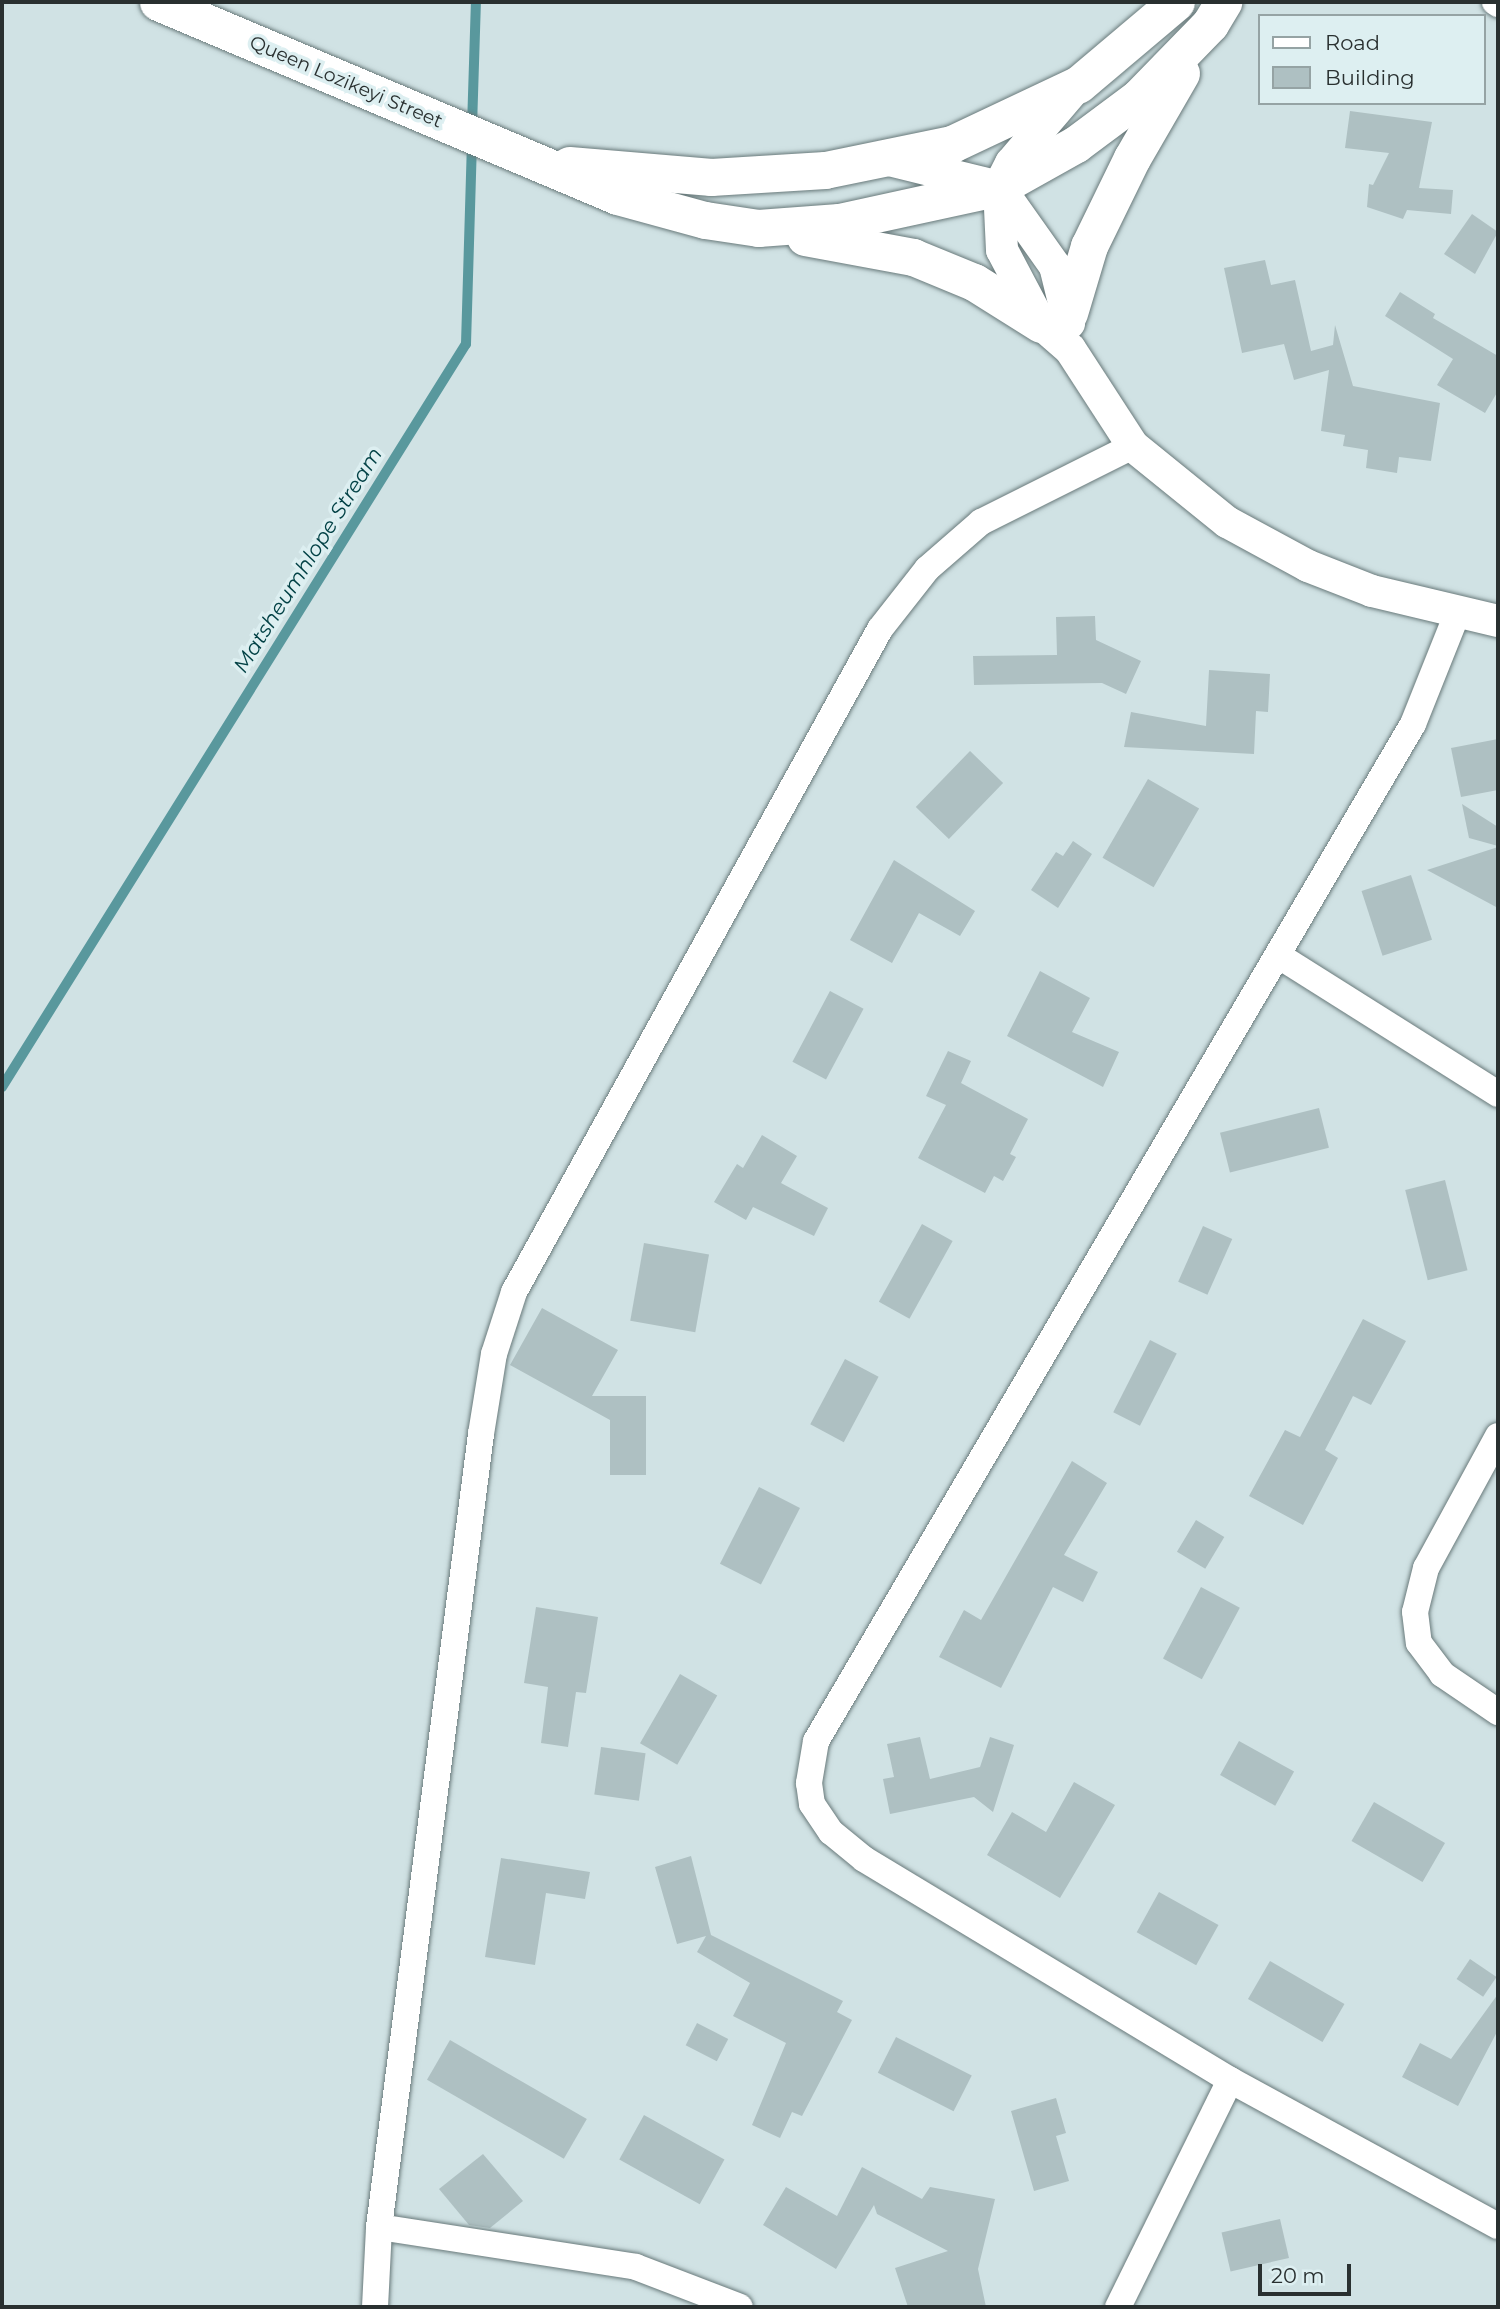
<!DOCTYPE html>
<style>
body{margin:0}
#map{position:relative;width:1500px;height:2309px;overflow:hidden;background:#d0e2e4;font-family:Montserrat,sans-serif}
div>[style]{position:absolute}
.stream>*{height:10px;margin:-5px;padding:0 5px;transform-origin:5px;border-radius:5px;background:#59989d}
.building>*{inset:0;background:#aec0c2;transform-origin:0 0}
.roads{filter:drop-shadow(0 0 2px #697a7b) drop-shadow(0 0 2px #697a7b)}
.minor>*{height:26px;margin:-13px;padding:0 13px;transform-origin:13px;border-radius:13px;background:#fff}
.tertiary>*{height:32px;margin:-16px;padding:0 16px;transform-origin:16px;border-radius:16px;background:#fff}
.secondary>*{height:37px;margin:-18.5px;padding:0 18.5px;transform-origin:18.5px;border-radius:18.5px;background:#fff}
span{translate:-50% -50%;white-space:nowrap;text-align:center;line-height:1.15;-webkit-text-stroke:7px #ddeff1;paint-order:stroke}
.street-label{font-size:19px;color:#293030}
.water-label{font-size:21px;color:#024145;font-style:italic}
.frame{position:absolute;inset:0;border:4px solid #293030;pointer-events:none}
.legend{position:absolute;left:1258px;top:14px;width:228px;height:91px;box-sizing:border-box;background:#ddeff1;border:2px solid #95a3a4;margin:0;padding:9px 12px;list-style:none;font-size:21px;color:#293030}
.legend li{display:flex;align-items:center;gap:14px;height:35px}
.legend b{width:35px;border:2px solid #95a3a4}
.scale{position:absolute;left:1258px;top:2264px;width:93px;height:32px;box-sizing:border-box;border:4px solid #293030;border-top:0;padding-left:9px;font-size:21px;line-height:24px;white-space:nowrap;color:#293030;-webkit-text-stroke:5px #ddeff1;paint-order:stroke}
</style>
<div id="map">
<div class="stream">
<i style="left:472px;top:127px;width:125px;rotate:-88.2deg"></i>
<i style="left:2px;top:1087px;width:876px;rotate:-58.02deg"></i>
<i style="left:466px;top:344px;width:202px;rotate:-88.3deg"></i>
</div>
<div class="building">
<i style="clip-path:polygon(1350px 111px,1432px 122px,1419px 188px,1453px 190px,1451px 214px,1407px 210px,1403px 219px,1367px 207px,1369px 184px,1373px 185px,1389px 153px,1345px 148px)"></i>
<i style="clip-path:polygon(1472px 214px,1498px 232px,1475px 274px,1444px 254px)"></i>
<i style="clip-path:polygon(1265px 260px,1271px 285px,1295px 280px,1311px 351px,1333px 345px,1335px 325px,1353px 386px,1440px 403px,1431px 461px,1399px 457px,1397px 473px,1366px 468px,1368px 450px,1343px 446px,1345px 435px,1321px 431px,1329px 370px,1294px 380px,1284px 344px,1242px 353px,1224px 268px)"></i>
<i style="clip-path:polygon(1400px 292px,1435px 314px,1433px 318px,1498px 356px,1498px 391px,1485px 413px,1437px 385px,1453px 359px,1385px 316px)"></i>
<i style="clip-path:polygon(1095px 616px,1096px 640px,1141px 661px,1126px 694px,1102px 683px,974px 685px,973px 656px,1057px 655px,1056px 617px)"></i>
<i style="clip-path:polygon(1209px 670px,1270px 674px,1268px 712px,1256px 711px,1254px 754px,1124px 747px,1131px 712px,1206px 726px)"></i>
<i style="clip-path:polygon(1498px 739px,1498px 790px,1461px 797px,1451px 748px)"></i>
<i style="left:970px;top:751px;width:46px;height:78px;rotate:44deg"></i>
<i style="left:1148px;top:779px;width:59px;height:91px;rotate:30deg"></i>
<i style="clip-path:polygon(1462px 804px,1498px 827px,1498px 846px,1469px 838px)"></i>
<i style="clip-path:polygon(1073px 841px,1092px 854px,1058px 908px,1031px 890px,1056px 852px,1063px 856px)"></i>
<i style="clip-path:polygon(1498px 847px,1498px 908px,1427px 870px)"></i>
<i style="clip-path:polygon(894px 860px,975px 911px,960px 936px,919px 913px,892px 963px,850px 940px)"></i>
<i style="left:1411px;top:875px;width:68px;height:52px;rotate:72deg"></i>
<i style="clip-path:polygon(1040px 971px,1090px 998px,1072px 1032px,1119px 1052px,1103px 1087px,1007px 1036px)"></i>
<i style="left:830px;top:991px;width:38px;height:80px;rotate:28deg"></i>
<i style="clip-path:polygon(948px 1051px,971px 1061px,961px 1083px,1028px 1119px,1010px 1154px,1016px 1157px,1003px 1181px,994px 1176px,985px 1193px,918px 1158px,946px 1105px,926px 1096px)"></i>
<i style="left:1319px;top:1108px;width:41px;height:102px;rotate:76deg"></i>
<i style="clip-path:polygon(762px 1135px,797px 1156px,781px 1183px,828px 1208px,814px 1236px,753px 1207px,746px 1220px,714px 1202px,737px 1164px,743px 1168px)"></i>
<i style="left:1445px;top:1180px;width:93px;height:41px;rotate:76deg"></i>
<i style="left:922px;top:1224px;width:35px;height:89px;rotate:29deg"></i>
<i style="left:1203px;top:1226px;width:32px;height:61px;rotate:24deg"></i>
<i style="left:644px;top:1243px;width:66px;height:79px;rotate:10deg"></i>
<i style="clip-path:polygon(542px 1308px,618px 1350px,592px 1396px,646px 1396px,646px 1475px,610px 1475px,610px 1420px,510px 1365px)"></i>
<i style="clip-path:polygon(1363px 1319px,1406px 1341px,1371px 1405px,1353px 1396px,1325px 1450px,1338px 1458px,1303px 1525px,1249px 1496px,1285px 1430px,1300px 1437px)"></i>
<i style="left:1150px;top:1340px;width:30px;height:81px;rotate:27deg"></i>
<i style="left:845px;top:1359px;width:38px;height:74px;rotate:28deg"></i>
<i style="clip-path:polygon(1072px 1461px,1107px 1483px,1064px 1555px,1098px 1572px,1083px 1602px,1053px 1587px,1001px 1688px,939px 1657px,964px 1610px,981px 1620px)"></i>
<i style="left:759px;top:1487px;width:46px;height:86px;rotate:27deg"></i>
<i style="left:1196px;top:1520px;width:33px;height:37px;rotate:31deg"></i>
<i style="left:1201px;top:1587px;width:44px;height:81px;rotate:28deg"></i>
<i style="clip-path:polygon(536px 1607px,598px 1617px,586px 1693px,576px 1692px,568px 1747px,541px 1743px,548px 1687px,524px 1683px)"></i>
<i style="left:680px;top:1674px;width:43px;height:80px;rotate:30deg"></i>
<i style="clip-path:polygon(920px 1737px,930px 1779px,980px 1767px,990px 1737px,1014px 1745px,993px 1812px,974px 1797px,890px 1814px,883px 1779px,894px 1777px,887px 1744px)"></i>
<i style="left:1239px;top:1741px;width:63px;height:39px;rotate:29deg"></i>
<i style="left:601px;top:1747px;width:45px;height:48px;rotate:8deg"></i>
<i style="clip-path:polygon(1074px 1782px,1115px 1805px,1060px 1898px,987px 1855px,1012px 1812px,1046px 1832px)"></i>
<i style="left:1374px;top:1802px;width:82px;height:45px;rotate:30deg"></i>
<i style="clip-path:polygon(691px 1856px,711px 1935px,843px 2001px,837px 2012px,852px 2020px,802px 2116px,792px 2112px,780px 2138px,752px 2125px,786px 2043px,733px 2016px,750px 1983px,697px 1952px,706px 1936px,677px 1944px,655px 1867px)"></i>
<i style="clip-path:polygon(501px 1858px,590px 1872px,585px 1899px,546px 1893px,535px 1965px,485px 1957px)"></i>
<i style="left:1159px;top:1892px;width:68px;height:46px;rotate:29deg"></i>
<i style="left:1470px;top:1959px;width:32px;height:24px;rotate:34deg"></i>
<i style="left:1270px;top:1961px;width:86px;height:44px;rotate:30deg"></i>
<i style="clip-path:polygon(1498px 1994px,1498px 2030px,1458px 2106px,1402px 2077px,1420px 2043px,1451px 2059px)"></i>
<i style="left:697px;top:2023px;width:35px;height:25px;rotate:27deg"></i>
<i style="left:896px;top:2037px;width:85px;height:40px;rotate:27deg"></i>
<i style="left:450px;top:2040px;width:158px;height:46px;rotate:30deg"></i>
<i style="clip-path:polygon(1056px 2098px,1066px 2133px,1056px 2136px,1069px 2181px,1034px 2191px,1011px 2111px)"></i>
<i style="left:644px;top:2115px;width:92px;height:51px;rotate:29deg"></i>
<i style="clip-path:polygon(483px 2154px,523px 2201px,490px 2228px,469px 2225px,439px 2189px)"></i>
<i style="clip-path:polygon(862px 2167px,922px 2199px,930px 2187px,995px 2199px,978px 2269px,986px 2307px,908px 2307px,895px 2268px,948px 2251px,877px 2214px,874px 2205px,836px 2269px,763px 2225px,786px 2187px,837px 2216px)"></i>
<i style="left:1280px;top:2219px;width:40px;height:60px;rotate:77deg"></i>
</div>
<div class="roads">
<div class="minor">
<i style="left:1495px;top:2px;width:4px;rotate:34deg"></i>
<i style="left:1457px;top:614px;width:118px;rotate:111.8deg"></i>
<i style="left:1413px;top:724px;width:1179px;rotate:120.41deg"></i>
<i style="left:816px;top:1741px;width:43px;rotate:99.5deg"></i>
<i style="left:809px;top:1783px;width:21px;rotate:82deg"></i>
<i style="left:812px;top:1804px;width:34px;rotate:56deg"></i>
<i style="left:831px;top:1832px;width:43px;rotate:39.3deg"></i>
<i style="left:864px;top:1859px;width:428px;rotate:31.1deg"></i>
<i style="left:1230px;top:2080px;width:305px;rotate:28.6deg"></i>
<i style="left:1279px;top:956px;width:259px;rotate:32.2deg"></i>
<i style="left:1498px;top:1436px;width:150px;rotate:118.6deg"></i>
<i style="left:1426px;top:1568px;width:45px;rotate:104deg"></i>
<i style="left:1415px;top:1612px;width:31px;rotate:83deg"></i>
<i style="left:1419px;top:1643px;width:39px;rotate:53deg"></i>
<i style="left:1442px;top:1674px;width:68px;rotate:34.2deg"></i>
<i style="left:379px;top:2227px;width:260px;rotate:8.8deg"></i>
<i style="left:636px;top:2267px;width:111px;rotate:21deg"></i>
<i style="left:375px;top:2307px;width:80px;rotate:-87.1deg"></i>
<i style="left:379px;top:2227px;width:800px;rotate:-82.67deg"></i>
<i style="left:481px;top:1434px;width:81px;rotate:-80.8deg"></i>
<i style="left:494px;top:1354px;width:65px;rotate:-72.1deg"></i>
<i style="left:514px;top:1292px;width:757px;rotate:-61.1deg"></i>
<i style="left:880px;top:629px;width:76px;rotate:-51.9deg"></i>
<i style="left:927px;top:569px;width:72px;rotate:-41deg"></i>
<i style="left:981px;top:522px;width:170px;rotate:-26.6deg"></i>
<i style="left:1118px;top:2307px;width:253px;rotate:-63.7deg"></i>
</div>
<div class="tertiary">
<i style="left:1076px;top:87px;width:100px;rotate:130.5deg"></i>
<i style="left:1011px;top:163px;width:27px;rotate:117deg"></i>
<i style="left:999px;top:187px;width:63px;rotate:87.3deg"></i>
<i style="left:1002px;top:250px;width:84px;rotate:62.2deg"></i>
<i style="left:1041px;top:324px;width:38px;rotate:41deg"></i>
<i style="left:1070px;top:349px;width:116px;rotate:57deg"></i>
<i style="left:1133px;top:446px;width:121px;rotate:39deg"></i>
<i style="left:1227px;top:522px;width:92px;rotate:28.5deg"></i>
<i style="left:1308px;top:566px;width:69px;rotate:21.3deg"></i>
<i style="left:1372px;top:591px;width:130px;rotate:13.4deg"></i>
<i style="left:885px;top:159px;width:117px;rotate:13.8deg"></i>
<i style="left:999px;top:187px;width:97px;rotate:54.7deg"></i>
<i style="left:1055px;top:266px;width:59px;rotate:76.2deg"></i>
</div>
<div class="secondary">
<i style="left:158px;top:2px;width:498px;rotate:22.9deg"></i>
<i style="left:617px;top:196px;width:91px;rotate:15.3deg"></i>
<i style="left:705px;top:220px;width:54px;rotate:8.6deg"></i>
<i style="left:758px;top:228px;width:81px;rotate:-4.2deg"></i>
<i style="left:839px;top:222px;width:164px;rotate:-12.3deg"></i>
<i style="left:999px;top:187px;width:88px;rotate:-29.2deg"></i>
<i style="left:1076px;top:144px;width:79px;rotate:-36.7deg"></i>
<i style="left:1139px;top:97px;width:102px;rotate:-45.8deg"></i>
<i style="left:1210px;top:24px;width:26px;rotate:-59deg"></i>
<i style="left:569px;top:165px;width:143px;rotate:4.8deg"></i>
<i style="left:711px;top:177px;width:114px;rotate:-3.5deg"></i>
<i style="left:825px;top:170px;width:130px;rotate:-11.6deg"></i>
<i style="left:952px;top:144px;width:140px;rotate:-25.3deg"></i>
<i style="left:1079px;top:84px;width:127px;rotate:-40.2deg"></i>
<i style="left:805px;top:237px;width:110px;rotate:10.5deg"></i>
<i style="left:913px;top:257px;width:66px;rotate:22.3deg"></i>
<i style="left:974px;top:282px;width:79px;rotate:32.1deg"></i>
<i style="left:1069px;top:313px;width:70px;rotate:-73.4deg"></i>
<i style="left:1089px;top:246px;width:98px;rotate:-64deg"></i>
<i style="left:1132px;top:158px;width:98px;rotate:-60deg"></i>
</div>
</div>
<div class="street-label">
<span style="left:346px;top:82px;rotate:23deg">Queen Lozikeyi Street</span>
</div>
<div class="water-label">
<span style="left:308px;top:560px;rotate:-58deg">Matsheumhlope Stream</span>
</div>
<div class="frame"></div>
<ul class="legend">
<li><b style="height:9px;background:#fff"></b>Road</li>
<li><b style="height:19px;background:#aec0c2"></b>Building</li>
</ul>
<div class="scale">20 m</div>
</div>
